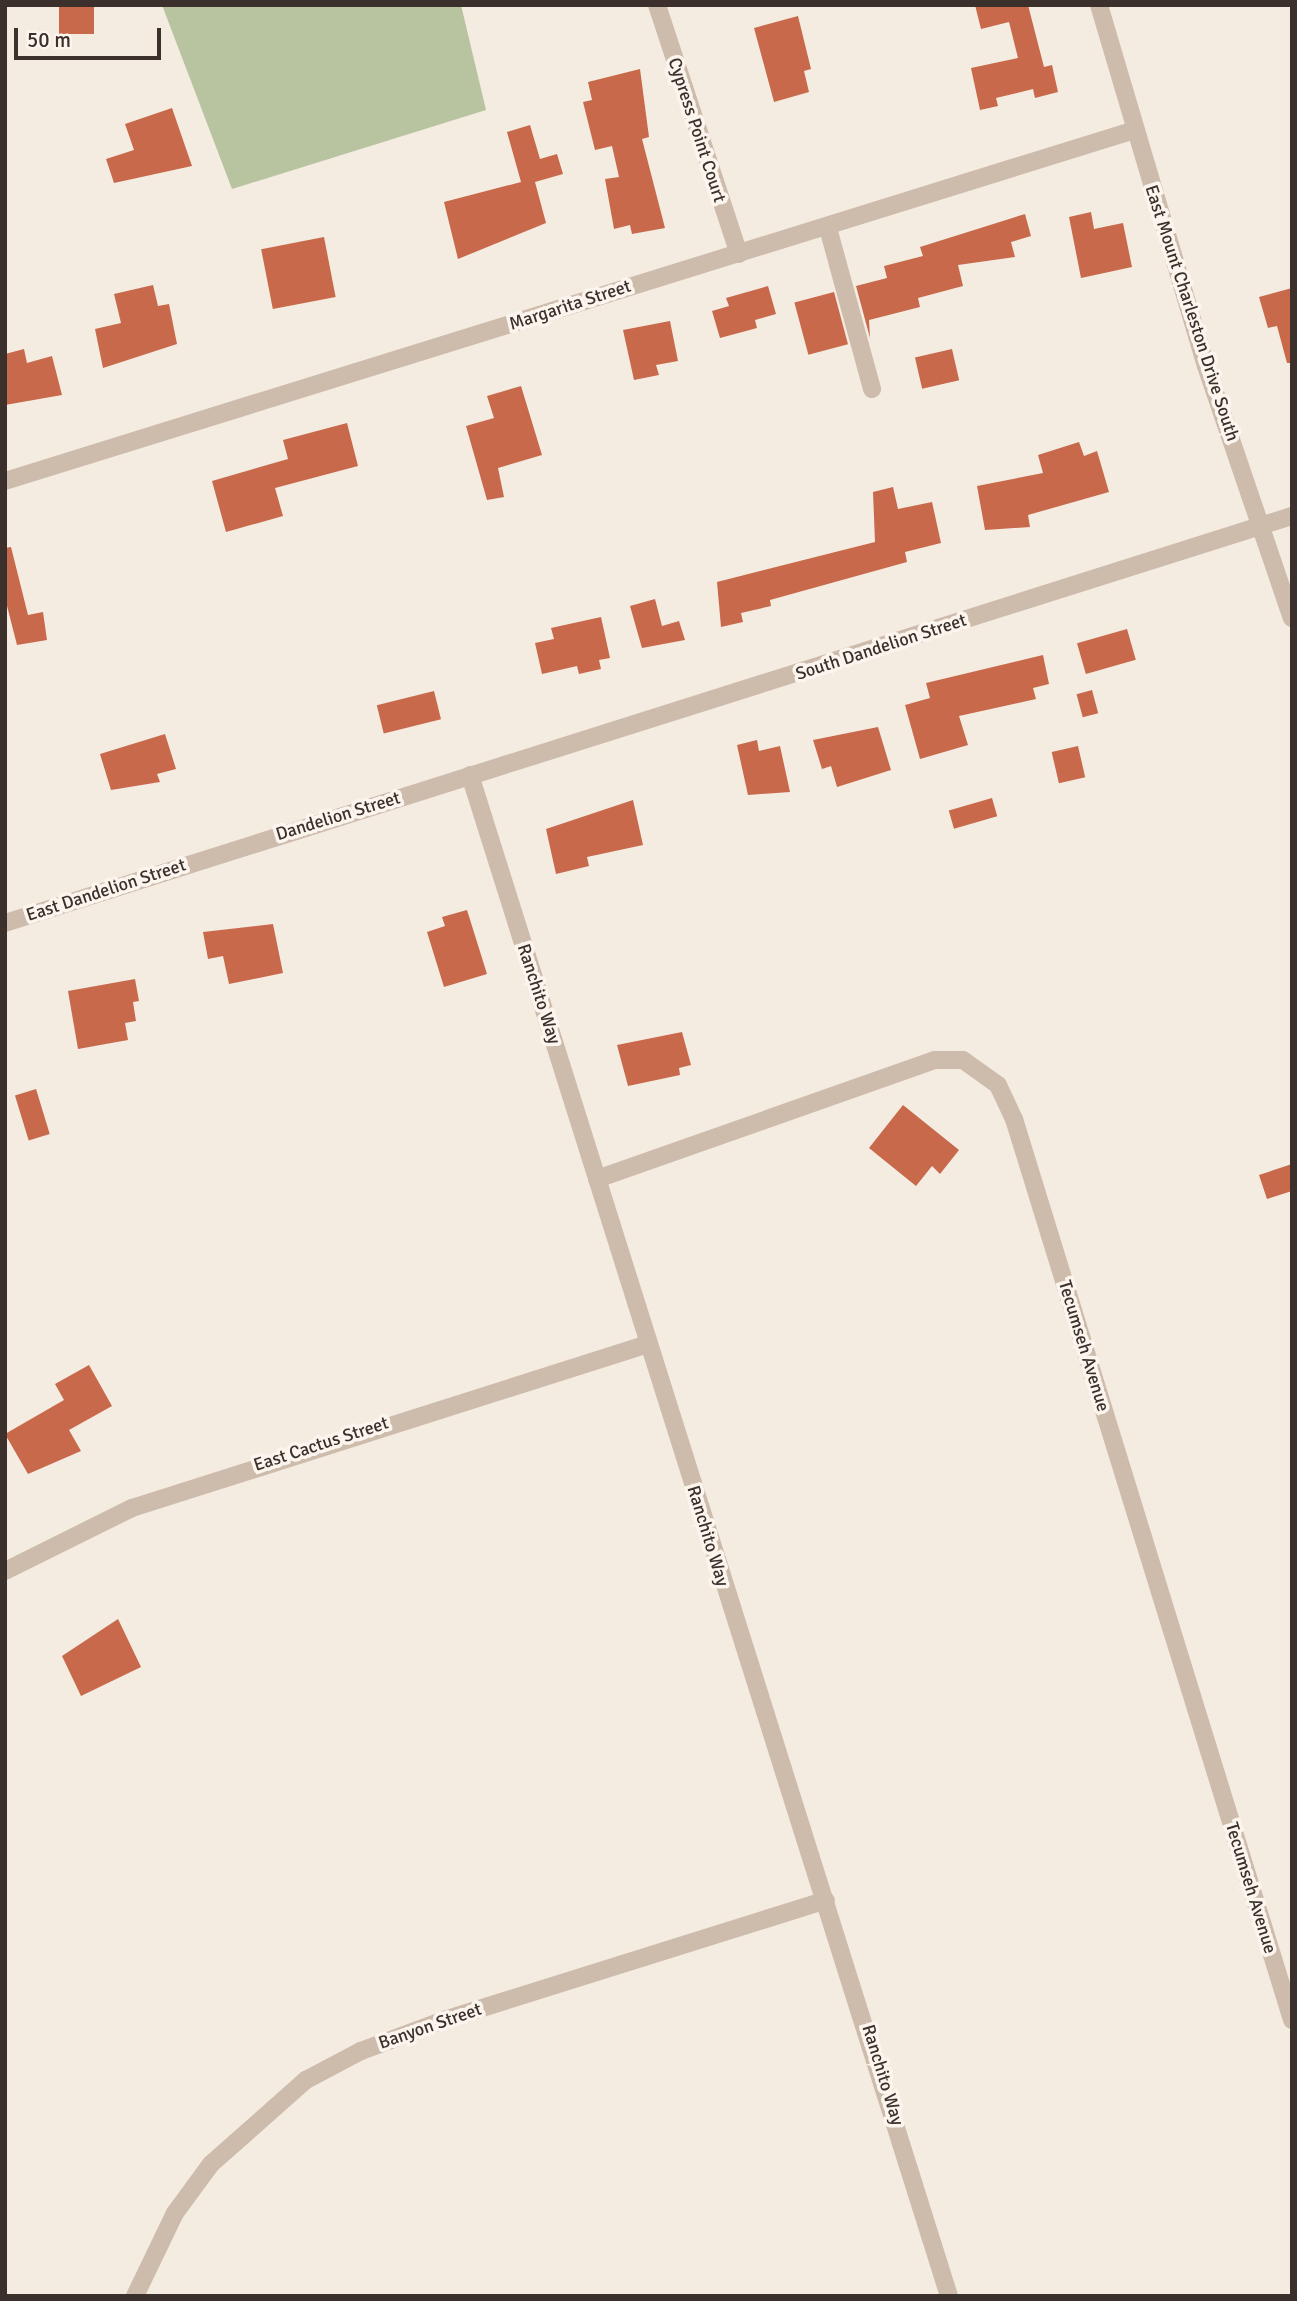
<!DOCTYPE html>
<style>
body{margin:0}
#map{position:relative;width:1297px;height:2301px;overflow:hidden;background:#f4ebe1;font-family:Signika,sans-serif}
div>[style]{position:absolute}
.green>*{inset:0;background:#b8c4a0}
.building>*{inset:0;background:#c8694b;transform-origin:0 0}
.minor>*{height:18px;margin:-9px;padding:0 9px;transform-origin:9px;border-radius:9px;background:#cdbbac}
.tertiary>*{height:18px;margin:-9px;padding:0 9px;transform-origin:9px;border-radius:9px;background:#cdbbac}
span{translate:-50% -50%;white-space:nowrap;text-align:center;line-height:1.15;-webkit-text-stroke:7px #fbf5ee;paint-order:stroke}
.street-label{font-size:18px;color:#3b302b}
.frame{position:absolute;inset:0;border:7px solid #3b302b;pointer-events:none}
.scale{position:absolute;left:14px;top:28px;width:147px;height:32px;box-sizing:border-box;border:4px solid #3b302b;border-top:0;padding-left:9px;font-size:21px;line-height:24px;white-space:nowrap;color:#3b302b;-webkit-text-stroke:5px #fbf5ee;paint-order:stroke}
</style>
<div id="map">
<div class="green">
<i style="clip-path:polygon(162px 5px,461px 5px,486px 110px,232px 189px)"></i>
</div>
<div class="building">
<i style="left:59px;top:5px;width:35px;height:29px"></i>
<i style="clip-path:polygon(975px 5px,1028px 5px,1044px 67px,1052px 65px,1058px 92px,1035px 98px,1033px 89px,996px 98px,998px 106px,980px 110px,971px 68px,1018px 58px,1009px 22px,981px 29px)"></i>
<i style="clip-path:polygon(798px 16px,811px 69px,804px 71px,809px 92px,774px 102px,754px 28px)"></i>
<i style="clip-path:polygon(640px 69px,649px 137px,642px 139px,665px 228px,632px 234px,630px 225px,614px 229px,605px 179px,619px 177px,612px 146px,595px 150px,583px 102px,592px 100px,588px 82px)"></i>
<i style="clip-path:polygon(172px 108px,192px 166px,114px 183px,106px 159px,134px 150px,125px 124px)"></i>
<i style="clip-path:polygon(530px 125px,540px 159px,557px 154px,563px 174px,535px 182px,546px 223px,458px 259px,444px 202px,521px 182px,507px 132px)"></i>
<i style="clip-path:polygon(1091px 212px,1094px 229px,1123px 223px,1132px 267px,1081px 278px,1069px 217px)"></i>
<i style="clip-path:polygon(1025px 214px,1031px 236px,1011px 242px,1015px 257px,958px 265px,963px 286px,918px 298px,920px 307px,869px 320px,870px 338px,856px 286px,887px 278px,884px 266px,923px 256px,920px 247px)"></i>
<i style="left:324px;top:237px;width:61px;height:64px;rotate:79deg"></i>
<i style="clip-path:polygon(153px 285px,158px 306px,169px 304px,177px 344px,103px 368px,95px 329px,121px 323px,114px 294px)"></i>
<i style="clip-path:polygon(768px 286px,776px 314px,755px 320px,757px 328px,720px 338px,712px 311px,729px 306px,726px 298px)"></i>
<i style="clip-path:polygon(1292px 288px,1292px 363px,1287px 363px,1277px 326px,1268px 328px,1259px 297px)"></i>
<i style="left:834px;top:292px;width:54px;height:41px;rotate:75deg"></i>
<i style="clip-path:polygon(670px 321px,678px 361px,656px 365px,659px 375px,634px 380px,623px 330px)"></i>
<i style="clip-path:polygon(24px 349px,27px 363px,52px 356px,62px 395px,5px 405px,5px 354px)"></i>
<i style="left:952px;top:349px;width:32px;height:38px;rotate:77deg"></i>
<i style="clip-path:polygon(521px 386px,542px 455px,498px 468px,504px 497px,487px 500px,466px 426px,494px 418px,487px 396px)"></i>
<i style="clip-path:polygon(347px 423px,358px 466px,275px 488px,283px 516px,226px 532px,212px 481px,288px 459px,283px 440px)"></i>
<i style="clip-path:polygon(1079px 442px,1084px 456px,1097px 451px,1109px 492px,1028px 515px,1030px 527px,985px 530px,977px 486px,1043px 473px,1038px 455px)"></i>
<i style="clip-path:polygon(893px 487px,898px 509px,932px 502px,941px 543px,905px 552px,907px 562px,770px 600px,771px 606px,741px 613px,743px 622px,721px 627px,717px 582px,875px 542px,873px 492px)"></i>
<i style="clip-path:polygon(11px 547px,28px 615px,43px 612px,47px 640px,17px 645px,5px 598px,5px 548px)"></i>
<i style="clip-path:polygon(655px 599px,662px 626px,679px 621px,685px 640px,642px 648px,630px 606px)"></i>
<i style="clip-path:polygon(601px 617px,610px 658px,599px 660px,601px 669px,579px 674px,577px 666px,542px 674px,535px 643px,554px 639px,551px 628px)"></i>
<i style="left:1127px;top:629px;width:32px;height:52px;rotate:74deg"></i>
<i style="clip-path:polygon(1043px 655px,1049px 684px,1033px 688px,1036px 699px,959px 716px,968px 745px,920px 759px,905px 705px,930px 698px,926px 683px)"></i>
<i style="left:1092px;top:690px;width:24px;height:16px;rotate:75deg"></i>
<i style="left:434px;top:691px;width:29px;height:59px;rotate:76deg"></i>
<i style="clip-path:polygon(878px 727px,891px 770px,837px 787px,831px 766px,822px 769px,813px 740px)"></i>
<i style="clip-path:polygon(165px 734px,176px 769px,157px 774px,160px 782px,111px 790px,100px 754px)"></i>
<i style="clip-path:polygon(757px 740px,759px 751px,780px 746px,790px 792px,748px 795px,737px 745px)"></i>
<i style="left:1078px;top:746px;width:32px;height:27px;rotate:77deg"></i>
<i style="left:992px;top:798px;width:19px;height:45px;rotate:74deg"></i>
<i style="clip-path:polygon(633px 800px,643px 845px,587px 857px,589px 866px,556px 874px,546px 829px)"></i>
<i style="clip-path:polygon(467px 910px,487px 974px,444px 987px,427px 932px,445px 926px,442px 917px)"></i>
<i style="clip-path:polygon(273px 924px,283px 973px,229px 984px,223px 956px,208px 959px,203px 932px)"></i>
<i style="clip-path:polygon(135px 979px,139px 1001px,133px 1002px,136px 1021px,125px 1023px,128px 1040px,78px 1049px,68px 991px)"></i>
<i style="clip-path:polygon(682px 1032px,691px 1065px,679px 1068px,680px 1075px,628px 1086px,617px 1045px)"></i>
<i style="left:36px;top:1089px;width:47px;height:22px;rotate:73deg"></i>
<i style="clip-path:polygon(903px 1105px,959px 1150px,940px 1174px,932px 1166px,916px 1186px,869px 1148px)"></i>
<i style="clip-path:polygon(1292px 1164px,1292px 1191px,1267px 1199px,1259px 1175px)"></i>
<i style="clip-path:polygon(89px 1365px,112px 1406px,69px 1430px,81px 1451px,28px 1474px,5px 1434px,64px 1400px,55px 1384px)"></i>
<i style="clip-path:polygon(118px 1619px,141px 1667px,81px 1696px,62px 1656px)"></i>
</div>
<div class="minor">
<i style="left:657px;top:5px;width:262px;rotate:71.8deg"></i>
<i style="left:828px;top:228px;width:167px;rotate:74.7deg"></i>
<i style="left:5px;top:481px;width:1183px;rotate:-17.26deg"></i>
<i style="left:470px;top:775px;width:1595px;rotate:72.52deg"></i>
<i style="left:597px;top:1179px;width:358px;rotate:-19.4deg"></i>
<i style="left:935px;top:1060px;width:28px"></i>
<i style="left:963px;top:1060px;width:43px;rotate:35.5deg"></i>
<i style="left:998px;top:1085px;width:38px;rotate:65deg"></i>
<i style="left:1014px;top:1119px;width:943px;rotate:72.85deg"></i>
<i style="left:5px;top:1571px;width:142px;rotate:-26.4deg"></i>
<i style="left:132px;top:1508px;width:541px;rotate:-17.63deg"></i>
<i style="left:135px;top:2296px;width:92px;rotate:-64.3deg"></i>
<i style="left:175px;top:2213px;width:61px;rotate:-53.7deg"></i>
<i style="left:211px;top:2164px;width:127px;rotate:-41.5deg"></i>
<i style="left:306px;top:2080px;width:62px;rotate:-27.8deg"></i>
<i style="left:361px;top:2051px;width:92px;rotate:-20.4deg"></i>
<i style="left:447px;top:2019px;width:397px;rotate:-17.4deg"></i>
</div>
<div class="tertiary">
<i style="left:1099px;top:5px;width:377px;rotate:73.5deg"></i>
<i style="left:1206px;top:366px;width:266px;rotate:71.2deg"></i>
<i style="left:5px;top:923px;width:1350px;rotate:-17.55deg"></i>
</div>
<div class="street-label">
<span style="left:697px;top:130px;rotate:72deg">Cypress Point Court</span>
<span style="left:570px;top:305px;rotate:-18deg">Margarita Street</span>
<span style="left:1192px;top:313px;rotate:72deg">East Mount Charleston Drive South</span>
<span style="left:881px;top:647px;rotate:-18deg">South Dandelion Street</span>
<span style="left:338px;top:816px;rotate:-17deg">Dandelion Street</span>
<span style="left:106px;top:890px;rotate:-18deg">East Dandelion Street</span>
<span style="left:539px;top:994px;rotate:72deg">Ranchito Way</span>
<span style="left:1084px;top:1346px;rotate:73deg">Tecumseh Avenue</span>
<span style="left:321px;top:1444px;rotate:-18deg">East Cactus Street</span>
<span style="left:708px;top:1536px;rotate:73deg">Ranchito Way</span>
<span style="left:1251px;top:1888px;rotate:73deg">Tecumseh Avenue</span>
<span style="left:430px;top:2026px;rotate:-19deg">Banyon Street</span>
<span style="left:883px;top:2075px;rotate:73deg">Ranchito Way</span>
</div>
<div class="frame"></div>
<div class="scale">50 m</div>
</div>
